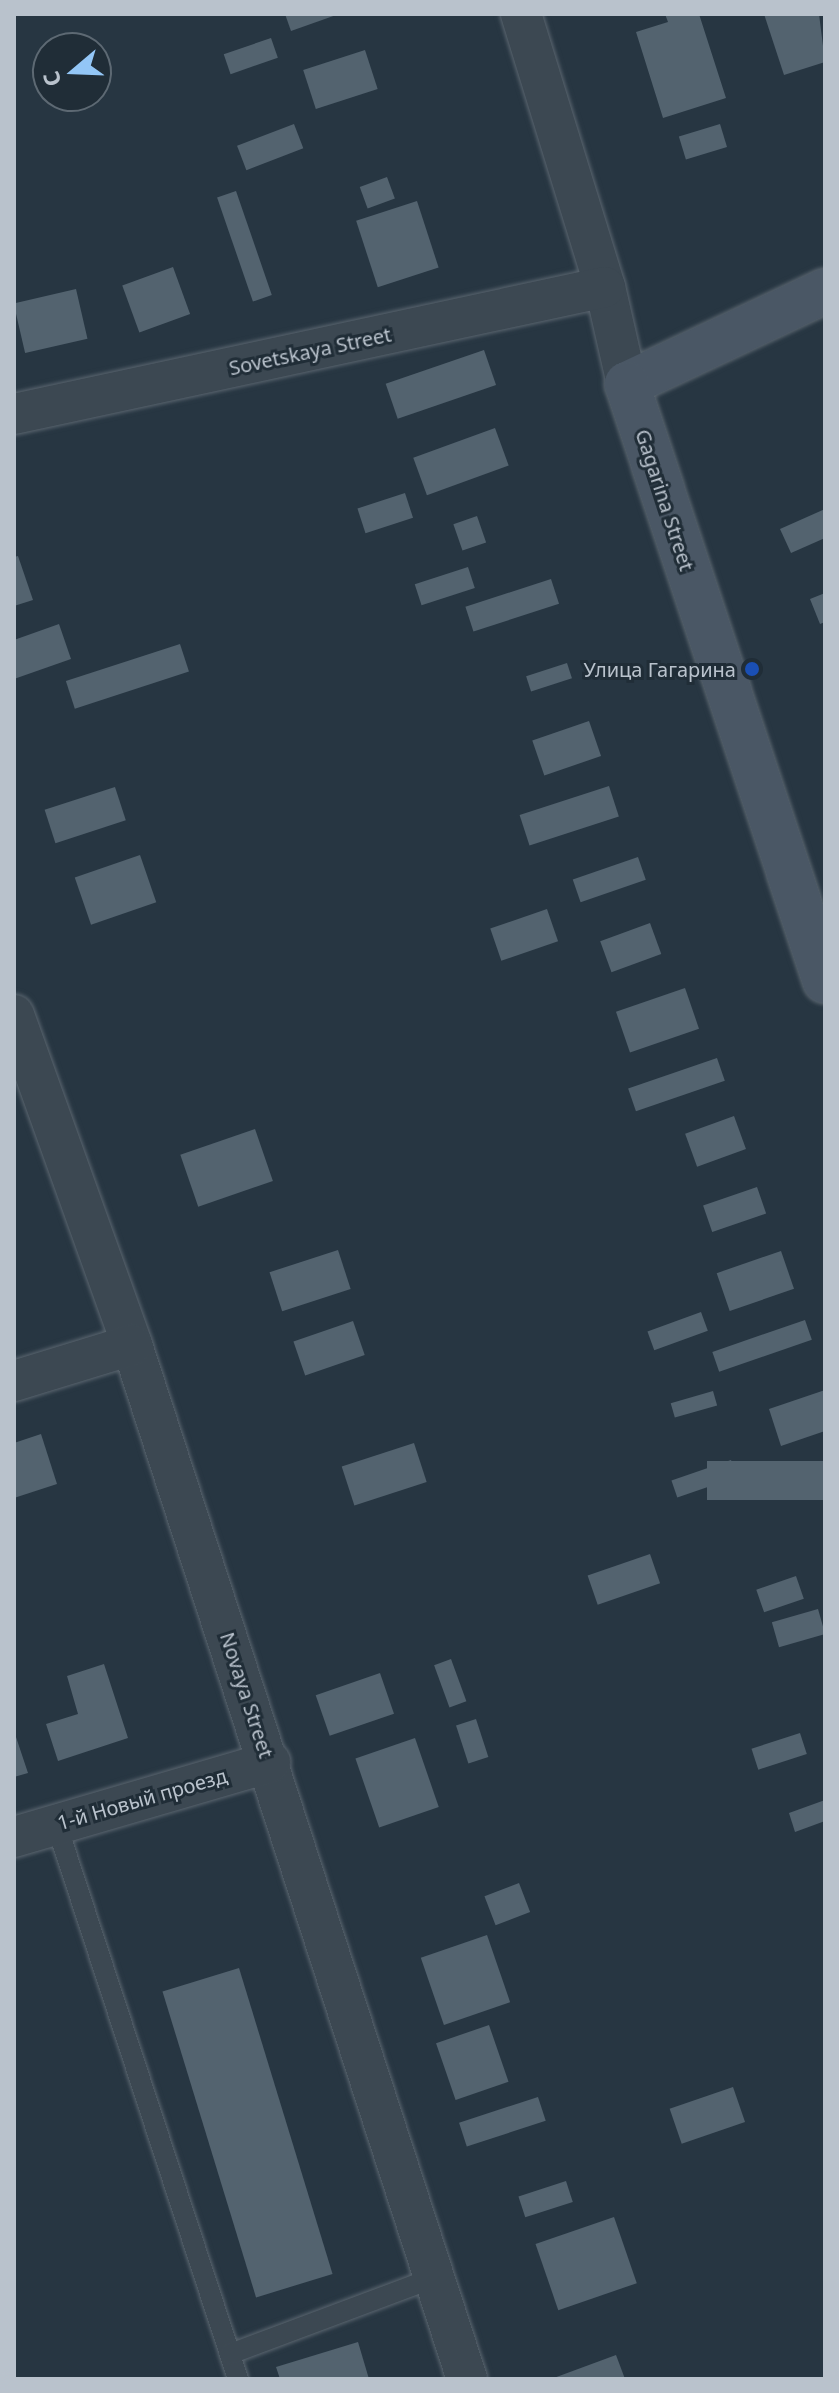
<!DOCTYPE html>
<meta charset="utf-8">
<style>
body{margin:0}
#map{position:relative;width:839px;height:2393px;overflow:hidden;background:#273642;font-family:"Noto Sans",sans-serif}
div>[style]{position:absolute}
.building>*{inset:0;background:#53636f;transform-origin:0 0}
.roads{filter:drop-shadow(0 0 2px #5a656f) drop-shadow(0 0 2px #5a656f)}
.lane>*{height:20px;margin:-10px;padding:0 10px;transform-origin:10px;border-radius:10px;background:#3c4852}
.street>*{height:40px;margin:-20px;padding:0 20px;transform-origin:20px;border-radius:20px;background:#3c4852}
.secondary>*{height:44px;margin:-22px;padding:0 22px;transform-origin:22px;border-radius:22px;background:#4a5765}
.dots>*{width:22px;height:22px;translate:-50% -50%;box-sizing:border-box;border:4px solid #202d37;border-radius:50%}
span{translate:-50% -50%;white-space:nowrap;text-align:center;line-height:1.15;-webkit-text-stroke:6px #202d37;paint-order:stroke}
.street-label{font-size:20px;color:#b9c2cc}
.poi-label{font-size:20px;color:#b9c2cc}
.right{translate:-100% -50%;text-align:right}
.frame{position:absolute;inset:0;border:16px solid #b9c2cc;pointer-events:none}
.north{position:absolute;left:32px;top:32px;width:80px;height:80px;box-sizing:border-box;background:#202d37;border:2px solid #5d6973;border-radius:50%;rotate:251deg;font-size:22px;font-weight:700;line-height:32px;text-align:center;color:#b9c2cc}
.north::after{content:'';display:block;margin:auto;width:28px;height:36px;background:#93c6f6;clip-path:polygon(50% 0,100% 100%,50% 72%,0 100%)}
</style>
<div id="map">
<div class="building">
<i style="clip-path:polygon(285px 14px,339px 14px,291px 31px)"></i>
<i style="clip-path:polygon(665px 14px,699px 14px,726px 98px,663px 118px,636px 32px,668px 22px)"></i>
<i style="clip-path:polygon(764px 14px,819px 14px,825px 62px,784px 75px)"></i>
<i style="left:271px;top:38px;width:21px;height:50px;rotate:71deg"></i>
<i style="left:365px;top:50px;width:41px;height:65px;rotate:72deg"></i>
<i style="left:294px;top:124px;width:26px;height:61px;rotate:69deg"></i>
<i style="left:720px;top:124px;width:24px;height:43px;rotate:73deg"></i>
<i style="left:387px;top:177px;width:23px;height:29px;rotate:70deg"></i>
<i style="left:236px;top:191px;width:110px;height:20px;rotate:71deg"></i>
<i style="left:417px;top:201px;width:70px;height:64px;rotate:72deg"></i>
<i style="left:173px;top:267px;width:50px;height:54px;rotate:70deg"></i>
<i style="left:76px;top:289px;width:51px;height:64px;rotate:77deg"></i>
<i style="left:484px;top:350px;width:37px;height:104px;rotate:71deg"></i>
<i style="left:495px;top:428px;width:40px;height:87px;rotate:70deg"></i>
<i style="left:405px;top:493px;width:26px;height:50px;rotate:72deg"></i>
<i style="clip-path:polygon(825px 509px,825px 538px,791px 553px,780px 529px)"></i>
<i style="left:477px;top:516px;width:28px;height:25px;rotate:71deg"></i>
<i style="clip-path:polygon(18px 556px,33px 600px,14px 606px,14px 557px)"></i>
<i style="left:468px;top:567px;width:22px;height:56px;rotate:72deg"></i>
<i style="left:551px;top:579px;width:26px;height:90px;rotate:72deg"></i>
<i style="clip-path:polygon(825px 593px,825px 622px,820px 624px,810px 599px)"></i>
<i style="clip-path:polygon(59px 624px,71px 659px,14px 679px,14px 640px)"></i>
<i style="left:180px;top:644px;width:29px;height:120px;rotate:72deg"></i>
<i style="left:567px;top:663px;width:16px;height:43px;rotate:72deg"></i>
<i style="left:589px;top:721px;width:37px;height:60px;rotate:71deg"></i>
<i style="left:609px;top:786px;width:32px;height:94px;rotate:72deg"></i>
<i style="left:115px;top:787px;width:35px;height:74px;rotate:72deg"></i>
<i style="left:140px;top:855px;width:50px;height:69px;rotate:71deg"></i>
<i style="left:638px;top:857px;width:24px;height:69px;rotate:71deg"></i>
<i style="left:547px;top:909px;width:34px;height:60px;rotate:71deg"></i>
<i style="left:650px;top:923px;width:33px;height:53px;rotate:70deg"></i>
<i style="left:685px;top:988px;width:43px;height:73px;rotate:71deg"></i>
<i style="left:717px;top:1058px;width:24px;height:94px;rotate:71deg"></i>
<i style="left:734px;top:1116px;width:35px;height:52px;rotate:70deg"></i>
<i style="left:255px;top:1129px;width:55px;height:79px;rotate:71deg"></i>
<i style="left:757px;top:1187px;width:28px;height:57px;rotate:71deg"></i>
<i style="left:338px;top:1250px;width:41px;height:72px;rotate:72deg"></i>
<i style="left:781px;top:1251px;width:40px;height:68px;rotate:71deg"></i>
<i style="left:701px;top:1312px;width:20px;height:57px;rotate:70deg"></i>
<i style="left:805px;top:1320px;width:21px;height:98px;rotate:71deg"></i>
<i style="left:353px;top:1321px;width:36px;height:63px;rotate:71deg"></i>
<i style="clip-path:polygon(825px 1390px,825px 1431px,781px 1446px,769px 1409px)"></i>
<i style="left:713px;top:1391px;width:15px;height:44px;rotate:74deg"></i>
<i style="clip-path:polygon(41px 1434px,57px 1484px,14px 1498px,14px 1443px)"></i>
<i style="left:414px;top:1443px;width:41px;height:76px;rotate:72deg"></i>
<i style="left:731px;top:1460px;width:18px;height:63px;rotate:71deg"></i>
<i style="left:825px;top:1461px;width:39px;height:118px;rotate:90deg"></i>
<i style="left:650px;top:1554px;width:31px;height:66px;rotate:71deg"></i>
<i style="left:796px;top:1576px;width:24px;height:42px;rotate:71deg"></i>
<i style="left:818px;top:1609px;width:26px;height:48px;rotate:74deg"></i>
<i style="left:451px;top:1659px;width:45px;height:18px;rotate:70deg"></i>
<i style="clip-path:polygon(104px 1664px,128px 1738px,58px 1761px,46px 1724px,78px 1714px,67px 1676px)"></i>
<i style="left:380px;top:1673px;width:43px;height:68px;rotate:71deg"></i>
<i style="left:476px;top:1719px;width:40px;height:21px;rotate:72deg"></i>
<i style="clip-path:polygon(14px 1731px,28px 1773px,14px 1777px)"></i>
<i style="left:800px;top:1733px;width:22px;height:51px;rotate:72deg"></i>
<i style="left:415px;top:1738px;width:73px;height:63px;rotate:71deg"></i>
<i style="clip-path:polygon(825px 1800px,825px 1821px,795px 1832px,789px 1813px)"></i>
<i style="left:519px;top:1883px;width:31px;height:37px;rotate:69deg"></i>
<i style="left:487px;top:1935px;width:71px;height:70px;rotate:71deg"></i>
<i style="left:239px;top:1968px;width:320px;height:80px;rotate:73deg"></i>
<i style="left:489px;top:2025px;width:60px;height:56px;rotate:71deg"></i>
<i style="left:733px;top:2087px;width:37px;height:67px;rotate:71deg"></i>
<i style="left:538px;top:2097px;width:25px;height:83px;rotate:72deg"></i>
<i style="left:566px;top:2181px;width:22px;height:50px;rotate:72deg"></i>
<i style="left:614px;top:2217px;width:70px;height:83px;rotate:71deg"></i>
<i style="clip-path:polygon(358px 2342px,369px 2379px,280px 2379px,276px 2367px)"></i>
<i style="clip-path:polygon(616px 2355px,625px 2379px,551px 2379px)"></i>
</div>
<div class="roads">
<div class="lane">
<i style="left:56px;top:1823px;width:585px;rotate:71.87deg"></i>
<i style="left:230px;top:2354px;width:217px;rotate:-20.5deg"></i>
</div>
<div class="street">
<i style="left:521px;top:14px;width:286px;rotate:72.9deg"></i>
<i style="left:605px;top:287px;width:99px;rotate:77.2deg"></i>
<i style="left:14px;top:414px;width:604px;rotate:-12.13deg"></i>
<i style="left:14px;top:1015px;width:350px;rotate:70.3deg"></i>
<i style="left:132px;top:1345px;width:1087px;rotate:72.05deg"></i>
<i style="left:14px;top:1381px;width:123px;rotate:-17deg"></i>
<i style="left:14px;top:1837px;width:267px;rotate:-16.3deg"></i>
</div>
<div class="secondary">
<i style="left:825px;top:291px;width:219px;rotate:154.8deg"></i>
<i style="left:627px;top:384px;width:629px;rotate:71.65deg"></i>
</div>
</div>
<div class="dots">
<i style="left:752px;top:669px;background:#1a4fb4"></i>
</div>
<div class="street-label">
<span style="left:310px;top:351px;rotate:-12deg">Sovetskaya Street</span>
<span style="left:665px;top:500px;rotate:72deg">Gagarina Street</span>
<span style="left:247px;top:1695px;rotate:72deg">Novaya Street</span>
<span style="left:142px;top:1799px;rotate:-16deg">1-й Новый проезд</span>
</div>
<div class="poi-label">
<span class="right" style="left:736px;top:669px">Улица Гагарина</span>
</div>
<div class="frame"></div>
<div class="north">С</div>
</div>
